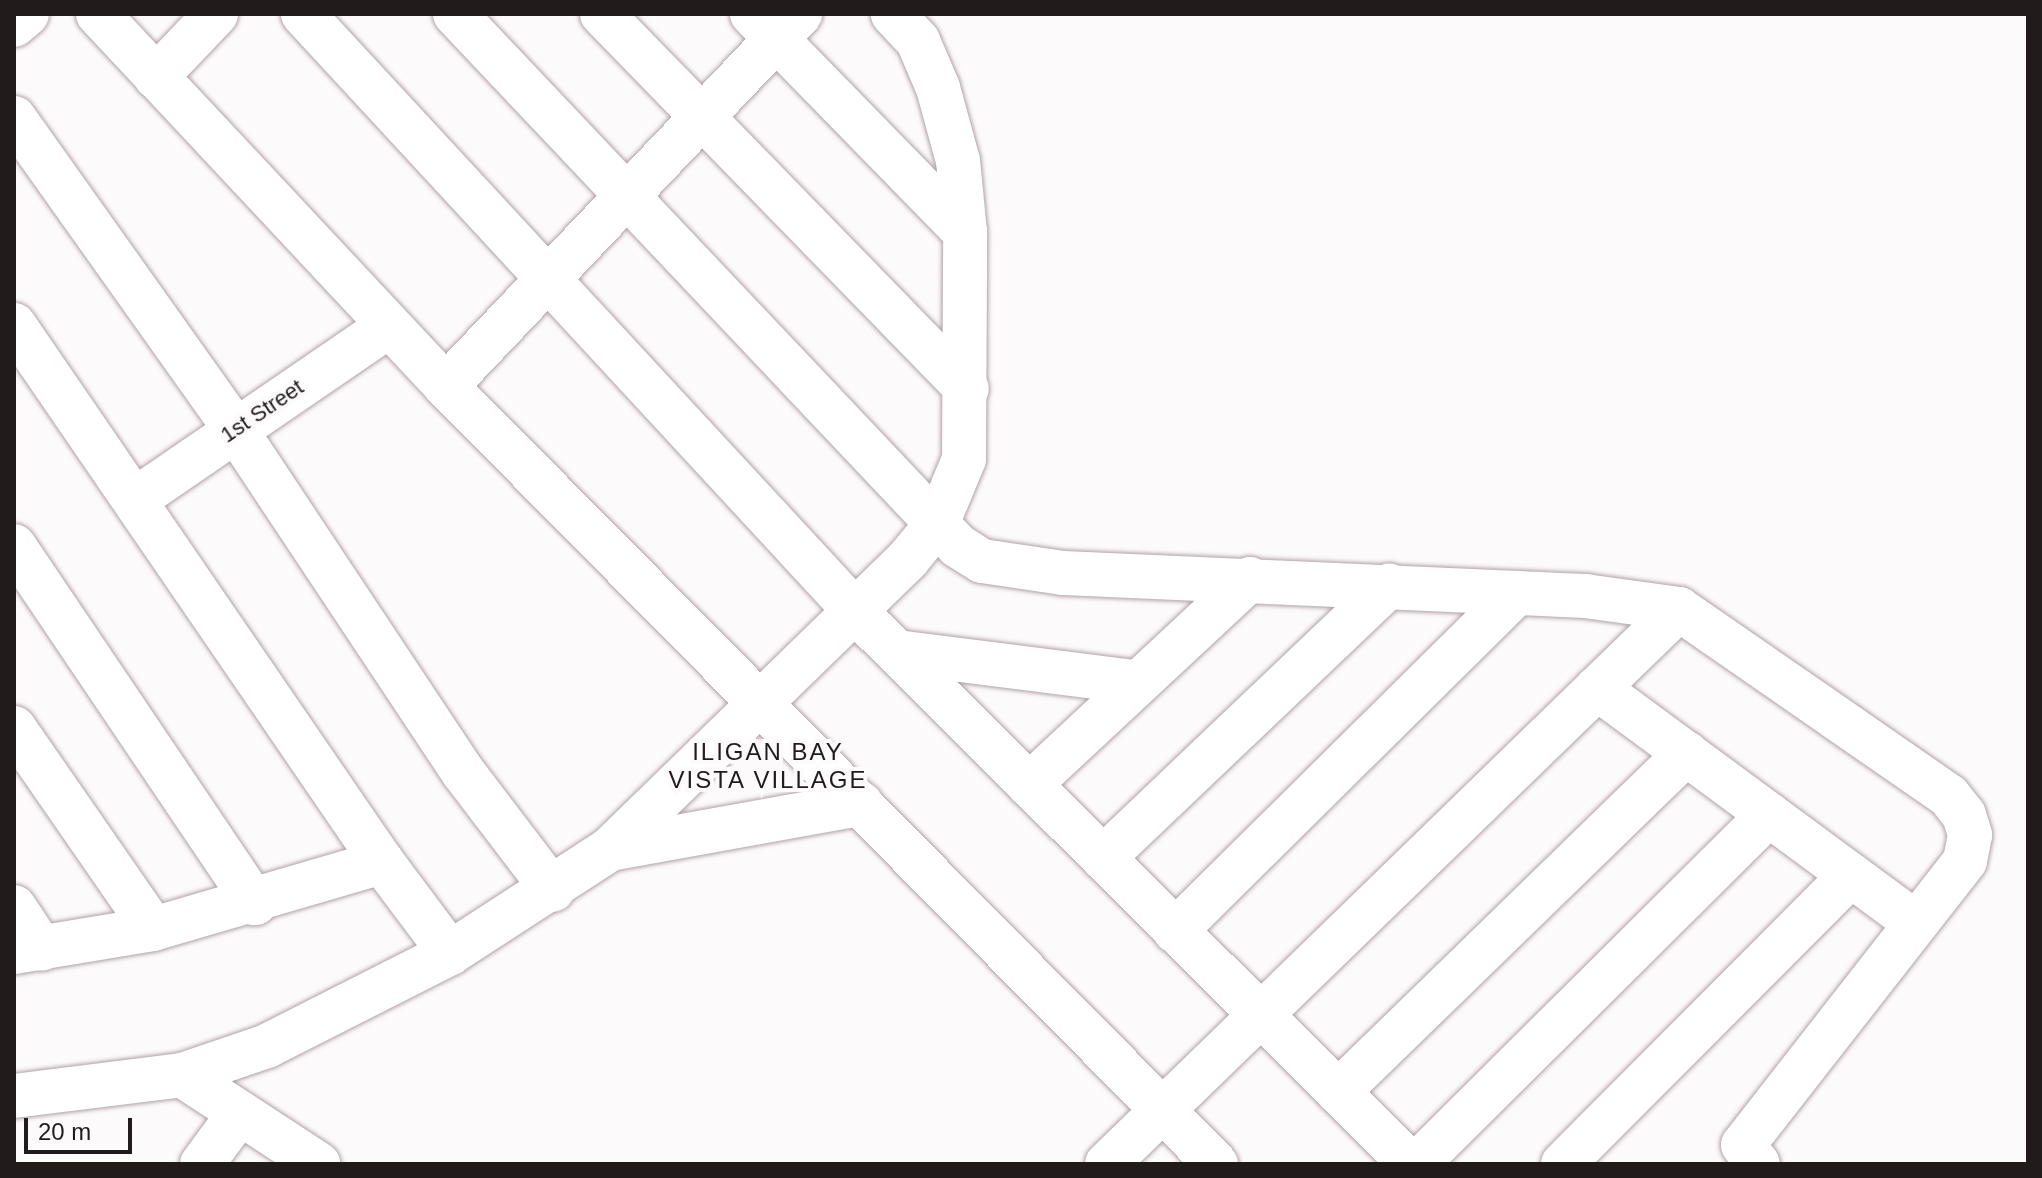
<!DOCTYPE html>
<style>
body{margin:0}
#map{position:relative;width:2042px;height:1178px;overflow:hidden;background:#fdfafb;font-family:Helvetica,sans-serif}
div>[style]{position:absolute}
.roads{filter:drop-shadow(0 0 2px #b0a2a5) drop-shadow(0 0 2px #b0a2a5)}
.street>*{height:44px;margin:-22px;padding:0 22px;transform-origin:22px;border-radius:22px;background:#fff}
span{translate:-50% -50%;white-space:nowrap;text-align:center;line-height:1.15;-webkit-text-stroke:8px #fdfafb;paint-order:stroke}
.street-label{font-size:22px;color:#211b1c}
.neighbourhood-label{font-size:24px;color:#211b1c;letter-spacing:2px}
.frame{position:absolute;inset:0;border:16px solid #211b1c;pointer-events:none}
.scale{position:absolute;left:24px;top:1118px;width:108px;height:36px;box-sizing:border-box;border:4px solid #211b1c;border-top:0;padding-left:10px;font-size:24px;line-height:28px;white-space:nowrap;color:#211b1c;-webkit-text-stroke:6px #fdfafb;paint-order:stroke}
</style>
<div id="map">
<div class="roads">
<div class="street">
<i style="left:98px;top:14px;width:509px;rotate:46.91deg"></i>
<i style="left:446px;top:386px;width:1095px;rotate:45.3deg"></i>
<i style="left:303px;top:14px;width:813px;rotate:47.24deg"></i>
<i style="left:855px;top:611px;width:784px;rotate:44.85deg"></i>
<i style="left:455px;top:14px;width:732px;rotate:46.6deg"></i>
<i style="left:958px;top:546px;width:28px;rotate:32deg"></i>
<i style="left:982px;top:561px;width:82px;rotate:8.4deg"></i>
<i style="left:1063px;top:573px;width:523px;rotate:2.52deg"></i>
<i style="left:1585px;top:596px;width:95px;rotate:7.9deg"></i>
<i style="left:1679px;top:609px;width:328px;rotate:34.7deg"></i>
<i style="left:1949px;top:796px;width:24px;rotate:52deg"></i>
<i style="left:1964px;top:815px;width:21px;rotate:73deg"></i>
<i style="left:1970px;top:835px;width:26px;rotate:101deg"></i>
<i style="left:1965px;top:861px;width:360px;rotate:128deg"></i>
<i style="left:1743px;top:1145px;width:24px;rotate:52deg"></i>
<i style="left:602px;top:14px;width:523px;rotate:45.77deg"></i>
<i style="left:752px;top:14px;width:305px;rotate:45.7deg"></i>
<i style="left:14px;top:25px;width:17px;rotate:-40deg"></i>
<i style="left:156px;top:77px;width:87px;rotate:-46.4deg"></i>
<i style="left:14px;top:118px;width:382px;rotate:54.6deg"></i>
<i style="left:235px;top:429px;width:412px;rotate:56.4deg"></i>
<i style="left:463px;top:772px;width:148px;rotate:52.7deg"></i>
<i style="left:14px;top:325px;width:651px;rotate:55.58deg"></i>
<i style="left:446px;top:386px;width:514px;rotate:-46.42deg"></i>
<i style="left:136px;top:499px;width:306px;rotate:-34.4deg"></i>
<i style="left:14px;top:546px;width:431px;rotate:56deg"></i>
<i style="left:897px;top:652px;width:239px;rotate:7.2deg"></i>
<i style="left:1597px;top:688px;width:396px;rotate:36.4deg"></i>
<i style="left:14px;top:728px;width:244px;rotate:55.3deg"></i>
<i style="left:1029px;top:785px;width:302px;rotate:-43deg"></i>
<i style="left:610px;top:849px;width:255px;rotate:-10.2deg"></i>
<i style="left:1103px;top:858px;width:395px;rotate:-43.6deg"></i>
<i style="left:14px;top:907px;width:50px;rotate:56.3deg"></i>
<i style="left:1175px;top:931px;width:481px;rotate:-44.7deg"></i>
<i style="left:14px;top:952px;width:141px;rotate:-9.4deg"></i>
<i style="left:153px;top:929px;width:239px;rotate:-16.3deg"></i>
<i style="left:382px;top:862px;width:114px;rotate:53.2deg"></i>
<i style="left:182px;top:1075px;width:163px;rotate:33.2deg"></i>
<i style="left:1338px;top:1092px;width:486px;rotate:-44.2deg"></i>
<i style="left:14px;top:1096px;width:169px;rotate:-7.1deg"></i>
<i style="left:182px;top:1075px;width:90px;rotate:-18.8deg"></i>
<i style="left:267px;top:1046px;width:205px;rotate:-26.9deg"></i>
<i style="left:450px;top:953px;width:191px;rotate:-33deg"></i>
<i style="left:610px;top:849px;width:416px;rotate:-44.2deg"></i>
<i style="left:908px;top:559px;width:45px;rotate:-50.4deg"></i>
<i style="left:937px;top:524px;width:70px;rotate:-67.4deg"></i>
<i style="left:964px;top:459px;width:227px;rotate:-89.7deg"></i>
<i style="left:965px;top:232px;width:71px;rotate:-95.6deg"></i>
<i style="left:958px;top:161px;width:76px;rotate:-105.3deg"></i>
<i style="left:938px;top:88px;width:51px;rotate:-113.1deg"></i>
<i style="left:918px;top:41px;width:37px;rotate:-133deg"></i>
<i style="left:202px;top:1164px;width:62px;rotate:-53.5deg"></i>
<i style="left:1107px;top:1164px;width:797px;rotate:-44.14deg"></i>
<i style="left:1417px;top:1164px;width:496px;rotate:-44.8deg"></i>
<i style="left:1563px;top:1164px;width:408px;rotate:-45.1deg"></i>
</div>
</div>
<div class="street-label">
<span style="left:262px;top:411px;rotate:-34deg">1st Street</span>
</div>
<div class="neighbourhood-label">
<span style="left:768px;top:766px">ILIGAN BAY<br>VISTA VILLAGE</span>
</div>
<div class="frame"></div>
<div class="scale">20 m</div>
</div>
